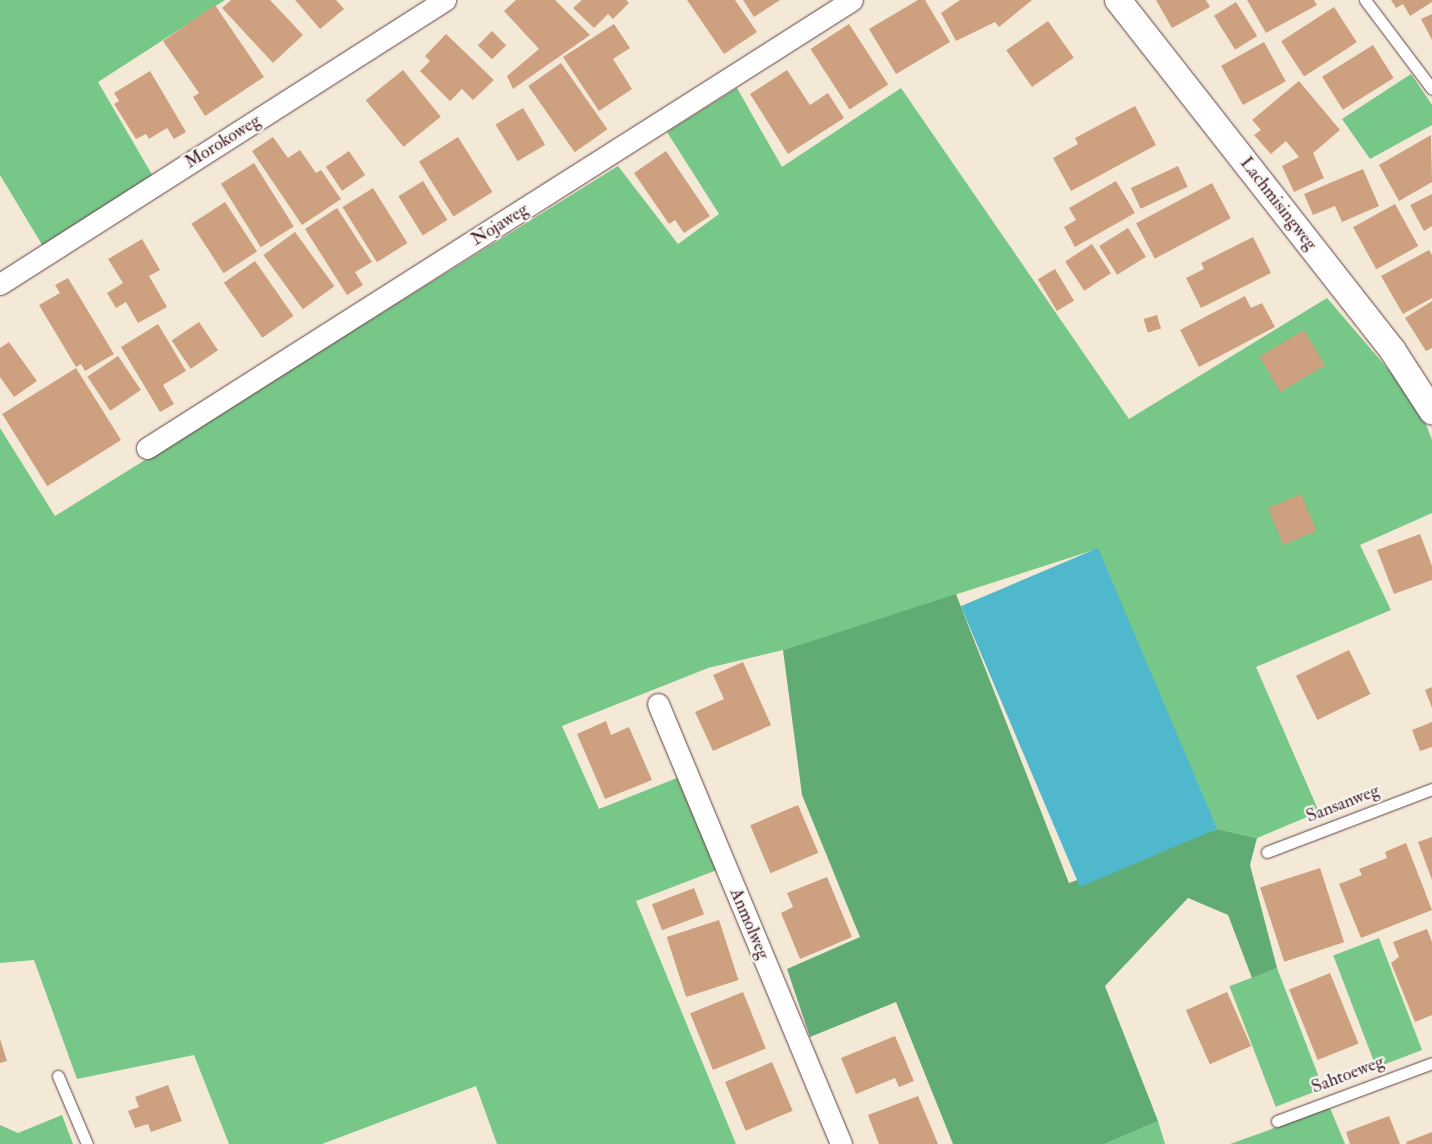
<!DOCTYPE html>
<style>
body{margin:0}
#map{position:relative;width:1432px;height:1144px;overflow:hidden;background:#f4e9d7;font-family:"IM FELL Double Pica",serif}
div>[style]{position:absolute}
.green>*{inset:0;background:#77c788;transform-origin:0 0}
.forest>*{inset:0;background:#61ac74}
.water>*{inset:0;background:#4fb8cc;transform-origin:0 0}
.building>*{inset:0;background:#cda07f;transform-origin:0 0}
.roads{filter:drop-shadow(0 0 1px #643d45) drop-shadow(0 0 1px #643d45)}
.service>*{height:11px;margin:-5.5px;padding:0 5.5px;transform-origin:5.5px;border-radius:5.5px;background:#fff}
.minor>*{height:21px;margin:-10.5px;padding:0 10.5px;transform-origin:10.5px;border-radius:10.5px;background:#fff}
.tertiary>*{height:26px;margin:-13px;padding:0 13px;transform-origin:13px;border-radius:13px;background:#fff}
span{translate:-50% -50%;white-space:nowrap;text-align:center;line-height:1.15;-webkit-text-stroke:4.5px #f6f6f2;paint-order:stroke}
.street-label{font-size:18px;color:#4a1f2b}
</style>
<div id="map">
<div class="green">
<i style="clip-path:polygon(0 0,225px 0,98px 82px,154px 178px,44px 248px,0 175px)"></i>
<i style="clip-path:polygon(1411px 74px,1432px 105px,1432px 125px,1370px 159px,1342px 119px)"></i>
<i style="clip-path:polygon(737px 88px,782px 167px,901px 88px,1129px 419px,1327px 298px,1418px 404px,1432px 440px,1432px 513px,1360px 545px,1391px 610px,1256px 667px,1319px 812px,1257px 838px,1217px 829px,1097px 549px,783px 650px,708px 668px,562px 726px,599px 809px,677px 778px,717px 870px,636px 901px,736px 1144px,497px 1144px,476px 1086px,322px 1144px,229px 1144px,194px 1055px,77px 1079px,34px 960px,0 963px,0 428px,55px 516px,618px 166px,678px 244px,719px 214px,667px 132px)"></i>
<i style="left:1379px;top:938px;width:120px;height:49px;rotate:69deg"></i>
<i style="left:1277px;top:968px;width:129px;height:51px;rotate:69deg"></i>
<i style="clip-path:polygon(1330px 1108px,1345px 1144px,1230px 1144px)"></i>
<i style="clip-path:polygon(62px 1115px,73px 1144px,0 1144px,0 1125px,18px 1133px)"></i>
<i style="clip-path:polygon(1158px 1121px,1165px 1144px,1105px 1144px,1119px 1138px)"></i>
</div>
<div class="forest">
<i style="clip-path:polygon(956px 594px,1069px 883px,1217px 829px,1257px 838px,1250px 865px,1277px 968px,1252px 978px,1228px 915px,1188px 898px,1105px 986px,1158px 1121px,1105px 1144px,953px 1144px,896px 1002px,810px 1037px,787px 969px,860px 937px,802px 795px,783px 650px)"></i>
</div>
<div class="water">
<i style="left:1098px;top:548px;width:305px;height:149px;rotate:67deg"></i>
</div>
<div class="building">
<i style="clip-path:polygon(231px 0,270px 0,303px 35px,273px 63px,222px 8px)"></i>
<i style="clip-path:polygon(295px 0,336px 0,344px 9px,320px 29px)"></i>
<i style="clip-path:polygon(516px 0,555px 0,590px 35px,513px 89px,507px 76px,539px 49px,504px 11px)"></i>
<i style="clip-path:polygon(582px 0,626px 0,629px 3px,613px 19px,608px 14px,594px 28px,573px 8px)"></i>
<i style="clip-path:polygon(687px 0,735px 0,757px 32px,724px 54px)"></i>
<i style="clip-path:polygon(743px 0,780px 0,754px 17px)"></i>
<i style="clip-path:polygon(918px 0,925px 0,950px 42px,896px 74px,869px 29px)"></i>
<i style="clip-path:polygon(960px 0,1032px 0,999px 27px,995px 22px,956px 41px,941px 13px)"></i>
<i style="clip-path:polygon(1156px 0,1206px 0,1210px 7px,1172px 28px)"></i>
<i style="clip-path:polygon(1247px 0,1314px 0,1317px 5px,1266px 33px)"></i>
<i style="clip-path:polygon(1391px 0,1432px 0,1432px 2px,1410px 16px,1403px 4px,1396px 8px)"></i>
<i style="left:1236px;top:2px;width:40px;height:26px;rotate:58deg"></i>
<i style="clip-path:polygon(215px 5px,264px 77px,205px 116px,193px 97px,199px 93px,163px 41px)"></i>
<i style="left:1334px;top:7px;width:42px;height:63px;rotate:57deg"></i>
<i style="clip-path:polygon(1432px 14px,1432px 40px,1421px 19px)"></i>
<i style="left:1048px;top:21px;width:45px;height:51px;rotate:55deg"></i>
<i style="clip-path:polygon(614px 24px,630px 48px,613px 59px,632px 89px,599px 111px,563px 57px)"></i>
<i style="left:849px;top:24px;width:72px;height:46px;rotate:57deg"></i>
<i style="left:492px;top:31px;width:20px;height:20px;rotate:45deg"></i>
<i style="clip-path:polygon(446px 34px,494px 80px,473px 100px,462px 89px,450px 101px,420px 71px,430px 61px,425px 56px)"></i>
<i style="left:1264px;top:42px;width:45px;height:49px;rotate:61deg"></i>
<i style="left:1373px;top:45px;width:39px;height:60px;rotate:58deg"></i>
<i style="left:561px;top:63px;width:81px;height:40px;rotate:55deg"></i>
<i style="left:403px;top:70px;width:60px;height:48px;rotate:51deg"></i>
<i style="clip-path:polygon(787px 70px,810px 105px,828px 93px,844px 118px,788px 154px,750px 94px)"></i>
<i style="clip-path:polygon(150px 71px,186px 132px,174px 139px,167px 128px,149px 139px,146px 134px,136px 139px,114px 104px,119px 101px,114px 93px)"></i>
<i style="clip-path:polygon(1299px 81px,1340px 130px,1313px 153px,1324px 178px,1294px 192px,1282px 166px,1299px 157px,1286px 141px,1271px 154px,1254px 135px,1261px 130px,1252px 120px)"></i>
<i style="clip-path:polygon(1135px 106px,1156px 145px,1071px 191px,1053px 158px,1078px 144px,1075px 138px)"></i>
<i style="left:523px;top:108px;width:43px;height:32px;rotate:59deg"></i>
<i style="clip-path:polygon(1431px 135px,1432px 182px,1399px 201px,1379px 165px)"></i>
<i style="clip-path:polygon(273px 137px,288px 158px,300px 150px,316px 173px,321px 170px,341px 199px,302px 225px,252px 151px)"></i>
<i style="left:458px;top:137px;width:65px;height:46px;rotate:58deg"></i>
<i style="left:349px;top:151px;width:29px;height:28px;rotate:56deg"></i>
<i style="clip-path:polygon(666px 151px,710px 216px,684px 233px,675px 220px,669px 224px,634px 173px)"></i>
<i style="left:254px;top:163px;width:75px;height:39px;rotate:58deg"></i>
<i style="left:1178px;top:166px;width:23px;height:52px;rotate:65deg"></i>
<i style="clip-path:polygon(1363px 169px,1379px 206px,1342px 222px,1335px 206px,1313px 215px,1304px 194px)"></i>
<i style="left:423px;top:181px;width:46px;height:29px;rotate:58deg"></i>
<i style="clip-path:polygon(1116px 181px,1135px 213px,1075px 247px,1064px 227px,1076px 220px,1069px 208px)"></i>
<i style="left:1212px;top:183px;width:40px;height:86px;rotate:62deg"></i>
<i style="left:373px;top:188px;width:65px;height:36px;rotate:58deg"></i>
<i style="clip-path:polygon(1432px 194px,1432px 226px,1424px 231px,1410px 205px)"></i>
<i style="left:225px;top:202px;width:59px;height:40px;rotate:57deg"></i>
<i style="left:1395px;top:204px;width:48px;height:48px;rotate:61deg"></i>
<i style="clip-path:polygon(337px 208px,372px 262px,355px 272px,363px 285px,347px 295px,305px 229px)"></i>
<i style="left:1128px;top:228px;width:34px;height:34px;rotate:58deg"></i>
<i style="left:295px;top:232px;width:67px;height:39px;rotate:54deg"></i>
<i style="clip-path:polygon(1253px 237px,1271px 273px,1201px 308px,1186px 278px,1204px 269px,1201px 263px)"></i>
<i style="clip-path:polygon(142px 239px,160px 270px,149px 276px,167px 307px,138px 323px,126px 302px,116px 308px,107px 293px,123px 283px,108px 259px)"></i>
<i style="left:1092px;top:244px;width:35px;height:32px;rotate:57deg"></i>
<i style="clip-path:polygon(1429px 250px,1432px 255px,1432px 298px,1403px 314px,1381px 276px)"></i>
<i style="left:255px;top:261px;width:67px;height:38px;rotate:55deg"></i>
<i style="left:1055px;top:269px;width:37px;height:20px;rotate:59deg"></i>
<i style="clip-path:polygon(68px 278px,114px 354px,85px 371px,81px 364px,76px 367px,39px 305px,60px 293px,55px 285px)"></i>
<i style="clip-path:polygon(1245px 296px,1251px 308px,1262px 303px,1275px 327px,1199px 367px,1180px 330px)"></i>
<i style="clip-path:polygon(1432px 301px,1432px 348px,1426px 351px,1405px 318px)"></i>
<i style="left:1157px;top:315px;width:14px;height:14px;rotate:73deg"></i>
<i style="left:199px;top:322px;width:34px;height:33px;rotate:56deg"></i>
<i style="clip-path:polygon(158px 324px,186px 371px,163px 385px,174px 404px,160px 412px,121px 347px)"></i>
<i style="left:1304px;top:330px;width:41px;height:52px;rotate:59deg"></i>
<i style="clip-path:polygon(9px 342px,37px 381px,14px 397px,0 377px,0 348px)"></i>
<i style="left:118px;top:356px;width:41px;height:37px;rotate:56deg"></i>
<i style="left:76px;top:368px;width:85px;height:87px;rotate:58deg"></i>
<i style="left:1301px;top:494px;width:40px;height:36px;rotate:67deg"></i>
<i style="clip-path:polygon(1420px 534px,1432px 566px,1432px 580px,1394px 594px,1377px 550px)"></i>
<i style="left:1349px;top:650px;width:49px;height:59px;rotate:64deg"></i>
<i style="clip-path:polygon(743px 662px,771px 725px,713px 751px,695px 712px,724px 699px,713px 675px)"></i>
<i style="clip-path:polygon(1432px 687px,1432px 708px,1425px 690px)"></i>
<i style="clip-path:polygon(606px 721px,611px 735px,629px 727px,652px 780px,605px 799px,577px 734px)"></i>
<i style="clip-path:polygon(1432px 722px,1432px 747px,1420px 751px,1412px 730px)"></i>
<i style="left:798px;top:805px;width:52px;height:52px;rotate:67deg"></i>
<i style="clip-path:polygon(1432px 837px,1432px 880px,1418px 842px)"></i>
<i style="clip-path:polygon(1406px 843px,1432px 910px,1361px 938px,1339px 884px,1362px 875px,1359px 869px,1387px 858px,1385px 852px)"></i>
<i style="left:1320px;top:868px;width:78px;height:63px;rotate:72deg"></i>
<i style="clip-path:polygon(827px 877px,852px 937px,800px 959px,781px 913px,793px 907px,787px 893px)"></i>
<i style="left:694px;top:888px;width:28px;height:45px;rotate:69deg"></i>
<i style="left:719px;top:920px;width:63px;height:55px;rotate:72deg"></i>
<i style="clip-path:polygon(1427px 929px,1432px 942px,1432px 1015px,1415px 1022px,1391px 963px,1399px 957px,1393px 942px)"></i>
<i style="left:1330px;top:973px;width:76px;height:44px;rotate:68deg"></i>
<i style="left:743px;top:992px;width:61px;height:57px;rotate:68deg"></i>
<i style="left:1227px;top:992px;width:59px;height:45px;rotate:66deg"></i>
<i style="clip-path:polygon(895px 1036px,914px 1081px,899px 1087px,895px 1078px,856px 1094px,841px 1058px)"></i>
<i style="clip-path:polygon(0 1039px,7px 1061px,0 1063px)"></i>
<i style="left:772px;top:1062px;width:53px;height:51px;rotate:67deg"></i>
<i style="clip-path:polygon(168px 1085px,182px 1121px,151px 1132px,148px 1124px,135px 1128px,128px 1111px,139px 1107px,135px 1097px)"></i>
<i style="clip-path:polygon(918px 1096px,938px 1144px,879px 1144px,868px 1115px)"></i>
<i style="clip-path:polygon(1389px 1116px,1400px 1144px,1350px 1144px,1346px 1132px)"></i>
<i style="clip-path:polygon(1432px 1132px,1432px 1144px,1407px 1144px,1406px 1142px)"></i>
</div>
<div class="roads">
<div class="service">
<i style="left:1365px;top:0;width:111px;rotate:53deg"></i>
<i style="left:1267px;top:852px;width:177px;rotate:-20.9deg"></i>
<i style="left:58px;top:1076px;width:74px;rotate:66.9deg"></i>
<i style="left:1277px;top:1121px;width:165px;rotate:-20.5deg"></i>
</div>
<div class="minor">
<i style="left:0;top:284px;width:528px;rotate:-32.55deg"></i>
<i style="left:147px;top:448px;width:835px;rotate:-32.43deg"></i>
<i style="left:658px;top:704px;width:477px;rotate:67.4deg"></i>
</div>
<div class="tertiary">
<i style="left:1118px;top:0;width:446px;rotate:51.9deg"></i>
<i style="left:1393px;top:351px;width:72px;rotate:57deg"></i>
</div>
</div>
<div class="street-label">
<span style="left:223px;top:142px;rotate:-32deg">Morokoweg</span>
<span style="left:1278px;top:204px;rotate:52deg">Lachmisingweg</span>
<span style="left:500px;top:225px;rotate:-32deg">Nojaweg</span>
<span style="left:1343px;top:804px;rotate:-21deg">Sansanweg</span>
<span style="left:749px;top:924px;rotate:67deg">Anmolweg</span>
<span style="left:1348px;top:1075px;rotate:-21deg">Sahtoeweg</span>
</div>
</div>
